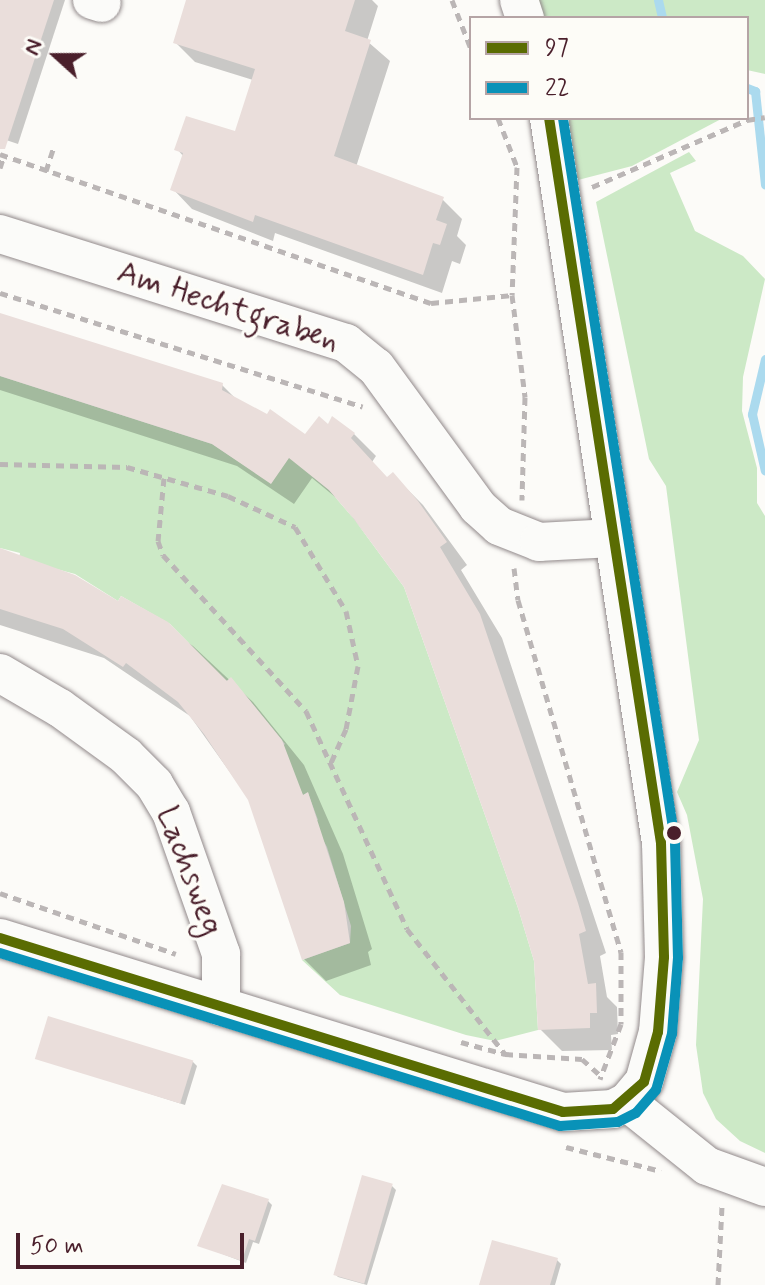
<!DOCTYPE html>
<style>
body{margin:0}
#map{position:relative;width:765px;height:1285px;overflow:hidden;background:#fcfbf8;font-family:Mynerve,sans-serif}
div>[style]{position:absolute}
.green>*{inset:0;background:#cce9c6}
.shadow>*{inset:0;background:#0003}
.stream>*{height:9px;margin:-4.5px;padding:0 4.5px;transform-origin:4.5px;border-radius:4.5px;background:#abdaee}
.building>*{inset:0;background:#eadedb;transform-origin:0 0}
.path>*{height:5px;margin-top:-2.5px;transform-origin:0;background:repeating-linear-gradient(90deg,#bbb6b6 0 8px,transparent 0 14px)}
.roads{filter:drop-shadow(0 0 2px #928a8b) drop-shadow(0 0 2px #928a8b)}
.minor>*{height:38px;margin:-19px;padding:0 19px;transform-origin:19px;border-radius:19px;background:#fbfbf9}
.bus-1>*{height:10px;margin:-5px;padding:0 5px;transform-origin:5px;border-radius:5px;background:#5a6c02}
.bus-2>*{height:10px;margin:-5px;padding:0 5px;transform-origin:5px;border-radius:5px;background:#0992b8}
.dots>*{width:22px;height:22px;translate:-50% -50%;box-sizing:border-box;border:4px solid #fdfcf7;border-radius:50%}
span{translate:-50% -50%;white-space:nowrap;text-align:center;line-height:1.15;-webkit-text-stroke:6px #fdfcf7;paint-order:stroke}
.street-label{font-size:32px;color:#4a1f2b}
.legend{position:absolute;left:469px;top:16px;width:280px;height:104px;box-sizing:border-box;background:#fdfcf7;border:2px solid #b5a4a5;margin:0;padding:10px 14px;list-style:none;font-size:24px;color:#4a1f2b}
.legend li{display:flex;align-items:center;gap:16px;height:40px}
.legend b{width:40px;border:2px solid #b5a4a5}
.north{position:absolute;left:16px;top:16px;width:80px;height:80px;-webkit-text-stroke:6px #fdfcf7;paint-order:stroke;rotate:291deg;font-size:22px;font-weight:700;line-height:32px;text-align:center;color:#4a1f2b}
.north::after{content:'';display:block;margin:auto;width:28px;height:36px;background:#4a1f2b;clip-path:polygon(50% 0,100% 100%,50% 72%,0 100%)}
.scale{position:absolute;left:16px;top:1233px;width:228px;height:36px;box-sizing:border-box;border:4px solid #4a1f2b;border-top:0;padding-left:10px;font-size:24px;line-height:28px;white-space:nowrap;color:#4a1f2b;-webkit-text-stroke:6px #fdfcf7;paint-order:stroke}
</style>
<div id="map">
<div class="green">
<i style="clip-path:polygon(526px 0,765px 0,765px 74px,747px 70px,747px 18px,531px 18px)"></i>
<i style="clip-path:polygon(560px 118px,723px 118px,632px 166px,578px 180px)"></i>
<i style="clip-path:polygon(689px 152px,696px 161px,670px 173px,695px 231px,743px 256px,765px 279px,743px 377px,742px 411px,757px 468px,757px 503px,765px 516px,765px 1153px,740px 1141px,716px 1119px,703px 1093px,696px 1045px,703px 899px,687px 815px,677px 792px,699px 740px,666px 486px,649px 459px,596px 202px)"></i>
<i style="clip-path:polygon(0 376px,212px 444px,271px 483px,289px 457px,329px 490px,354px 519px,404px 587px,518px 908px,534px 961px,538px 1030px,495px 1041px,466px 1035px,340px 995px,302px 960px,350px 943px,351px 926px,327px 847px,313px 822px,318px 820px,308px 793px,303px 795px,280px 748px,285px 744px,231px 678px,226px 681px,170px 624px,121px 596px,118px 601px,75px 574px,19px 559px,20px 553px,0 548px)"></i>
</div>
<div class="shadow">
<i style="clip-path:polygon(0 0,65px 0,18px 144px,0 138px)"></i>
<i style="clip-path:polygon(188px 0,372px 0,378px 6px,367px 41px,390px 61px,356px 167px,442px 199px,462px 219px,457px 236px,466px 245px,460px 264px,452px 261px,442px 293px,275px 233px,273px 241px,192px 209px,173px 189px,184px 157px,177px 149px,236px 134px,253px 80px,195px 62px,175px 42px)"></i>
<i style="clip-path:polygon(0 314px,222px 385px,239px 402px,306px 437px,328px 427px,354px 434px,376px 456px,372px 462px,388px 479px,393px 475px,423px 505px,467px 565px,461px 570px,502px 638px,606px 953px,600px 956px,607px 997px,617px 1007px,618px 1034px,611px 1035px,612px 1050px,562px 1051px,540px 1029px,536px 961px,520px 907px,406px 586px,340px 501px,312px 478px,294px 504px,237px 466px,0 390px)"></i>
<i style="clip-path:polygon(0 549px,74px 576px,118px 604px,121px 599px,193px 646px,253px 702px,304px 765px,343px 854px,372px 949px,368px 952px,371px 965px,326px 981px,304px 959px,249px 799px,190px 716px,104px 658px,0 625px)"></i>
<i style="clip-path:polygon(38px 1058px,193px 1062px,197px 1066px,185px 1105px)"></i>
<i style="clip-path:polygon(392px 1186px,396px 1190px,367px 1285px,338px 1277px,334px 1273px)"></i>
<i style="clip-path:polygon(268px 1201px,272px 1205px,259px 1244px,253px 1242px,246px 1263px,199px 1245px)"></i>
<i style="clip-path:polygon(557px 1260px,561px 1264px,555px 1285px,481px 1285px)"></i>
</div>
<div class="stream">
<i style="left:658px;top:0;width:18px;rotate:77deg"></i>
<i style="left:747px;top:88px;width:9px;rotate:21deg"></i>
<i style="left:755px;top:91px;width:94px;rotate:83.9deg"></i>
<i style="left:765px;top:359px;width:57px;rotate:103.3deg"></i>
<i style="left:752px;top:414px;width:58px;rotate:77.2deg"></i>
</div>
<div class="building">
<i style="clip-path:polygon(0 0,54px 0,5px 149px,0 149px)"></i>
<i style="clip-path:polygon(186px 0,355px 0,345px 31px,371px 40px,334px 156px,444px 197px,436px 220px,447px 224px,440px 245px,433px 243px,423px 275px,255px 215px,253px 222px,170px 190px,183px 153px,174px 150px,186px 116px,235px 131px,255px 69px,173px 43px)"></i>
<i style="clip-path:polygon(0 313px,223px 383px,222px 390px,267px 414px,270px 409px,305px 434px,319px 416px,328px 424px,332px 416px,355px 433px,351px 438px,387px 477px,393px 472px,418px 501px,447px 542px,440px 547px,480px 614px,578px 903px,586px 931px,579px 934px,588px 984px,596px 983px,597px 1013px,590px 1013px,590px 1028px,538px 1030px,534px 961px,518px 908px,404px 587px,354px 519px,329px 490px,289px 458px,271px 484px,212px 444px,0 376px)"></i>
<i style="clip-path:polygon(0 548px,75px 575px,118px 601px,121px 596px,168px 622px,227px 681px,231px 677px,282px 740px,303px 795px,308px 792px,344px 902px,350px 943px,302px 960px,248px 800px,204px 734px,178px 702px,126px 663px,123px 667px,63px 629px,0 609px)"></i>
<i style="left:48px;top:1016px;width:152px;height:45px;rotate:17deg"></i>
<i style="left:362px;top:1175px;width:32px;height:104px;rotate:16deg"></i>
<i style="clip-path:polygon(222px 1184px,269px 1199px,255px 1241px,249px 1239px,242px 1261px,197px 1246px)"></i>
<i style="clip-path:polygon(492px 1240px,558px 1258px,550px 1285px,479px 1285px)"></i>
</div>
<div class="path">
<i style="left:452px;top:0;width:53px;rotate:68.8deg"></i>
<i style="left:498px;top:118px;width:53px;rotate:68.8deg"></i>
<i style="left:517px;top:167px;width:128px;rotate:92.2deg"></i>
<i style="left:512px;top:295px;width:103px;rotate:82.7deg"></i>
<i style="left:525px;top:397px;width:103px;rotate:91.7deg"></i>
<i style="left:0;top:154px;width:456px;rotate:19.1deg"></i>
<i style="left:431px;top:303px;width:81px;rotate:-5.6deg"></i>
<i style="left:0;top:168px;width:13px;rotate:-72deg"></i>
<i style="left:46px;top:171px;width:26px;rotate:-72deg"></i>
<i style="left:592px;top:187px;width:169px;rotate:-23.4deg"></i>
<i style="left:747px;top:120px;width:18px;rotate:-9deg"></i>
<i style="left:0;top:293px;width:380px;rotate:17.4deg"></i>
<i style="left:0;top:464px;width:127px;rotate:1.4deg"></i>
<i style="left:127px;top:467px;width:105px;rotate:16deg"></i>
<i style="left:228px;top:496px;width:74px;rotate:24.8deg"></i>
<i style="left:295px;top:527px;width:98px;rotate:58.7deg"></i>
<i style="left:346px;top:611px;width:56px;rotate:77.7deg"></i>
<i style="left:358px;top:666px;width:64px;rotate:100.8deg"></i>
<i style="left:346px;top:729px;width:37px;rotate:114deg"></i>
<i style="left:164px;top:478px;width:63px;rotate:95.4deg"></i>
<i style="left:158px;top:541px;width:15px;rotate:70deg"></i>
<i style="left:163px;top:555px;width:212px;rotate:47.5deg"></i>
<i style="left:306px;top:711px;width:240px;rotate:65.1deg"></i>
<i style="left:407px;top:929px;width:159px;rotate:51.9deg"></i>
<i style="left:505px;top:1054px;width:77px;rotate:3.7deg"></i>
<i style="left:582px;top:1059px;width:25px;rotate:42deg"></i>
<i style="left:514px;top:568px;width:32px;rotate:83deg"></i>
<i style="left:518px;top:600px;width:367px;rotate:73.7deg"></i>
<i style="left:621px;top:952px;width:72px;rotate:90deg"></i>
<i style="left:621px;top:1024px;width:59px;rotate:110.9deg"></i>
<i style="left:0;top:893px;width:186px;rotate:19.1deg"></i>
<i style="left:461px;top:1042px;width:46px;rotate:15.3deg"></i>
<i style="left:566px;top:1147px;width:98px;rotate:14.2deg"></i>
<i style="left:718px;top:1285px;width:79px;rotate:-87.1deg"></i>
</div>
<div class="roads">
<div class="minor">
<i style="left:92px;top:0;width:10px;rotate:17deg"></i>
<i style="left:519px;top:0;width:19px;rotate:72deg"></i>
<i style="left:0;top:234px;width:363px;rotate:17.5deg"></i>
<i style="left:346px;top:343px;width:38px;rotate:39deg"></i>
<i style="left:376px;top:367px;width:173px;rotate:53.9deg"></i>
<i style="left:478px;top:507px;width:28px;rotate:42deg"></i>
<i style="left:499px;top:526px;width:43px;rotate:21.8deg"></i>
<i style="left:539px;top:542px;width:73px;rotate:-3.1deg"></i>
<i style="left:0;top:673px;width:69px;rotate:30.3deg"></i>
<i style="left:60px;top:708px;width:82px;rotate:36deg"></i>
<i style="left:126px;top:756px;width:40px;rotate:45deg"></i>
<i style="left:154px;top:784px;width:33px;rotate:59deg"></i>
<i style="left:171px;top:812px;width:151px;rotate:70.6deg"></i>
<i style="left:221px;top:954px;width:53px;rotate:90deg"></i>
<i style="left:0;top:938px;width:589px;rotate:17.17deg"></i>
<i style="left:563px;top:1112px;width:50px;rotate:-3.4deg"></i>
<i style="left:613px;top:1109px;width:16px;rotate:-27deg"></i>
<i style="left:627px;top:1102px;width:26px;rotate:-50deg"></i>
<i style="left:644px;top:1082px;width:52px;rotate:-74.4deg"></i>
<i style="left:658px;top:1032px;width:75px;rotate:-85.4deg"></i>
<i style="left:664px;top:957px;width:114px;rotate:-91.5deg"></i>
<i style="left:661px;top:843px;width:734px;rotate:-98.78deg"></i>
<i style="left:627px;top:1102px;width:102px;rotate:38.7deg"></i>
<i style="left:707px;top:1166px;width:62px;rotate:19.9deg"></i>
</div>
</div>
<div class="bus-1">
<i style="left:0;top:938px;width:589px;rotate:17.17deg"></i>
<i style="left:563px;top:1112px;width:50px;rotate:-3.4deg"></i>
<i style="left:613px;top:1109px;width:41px;rotate:-41.1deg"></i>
<i style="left:644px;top:1082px;width:52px;rotate:-74.4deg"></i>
<i style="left:658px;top:1032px;width:75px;rotate:-85.4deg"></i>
<i style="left:664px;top:957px;width:114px;rotate:-91.5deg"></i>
<i style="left:661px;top:843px;width:734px;rotate:-98.78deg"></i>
</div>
<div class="bus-2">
<i style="left:0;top:953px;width:586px;rotate:17.17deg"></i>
<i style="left:560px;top:1126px;width:58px;rotate:-3.9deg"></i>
<i style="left:618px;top:1122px;width:20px;rotate:-27deg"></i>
<i style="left:636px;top:1113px;width:30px;rotate:-49deg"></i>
<i style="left:656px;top:1090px;width:58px;rotate:-74.1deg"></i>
<i style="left:672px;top:1034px;width:76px;rotate:-85.5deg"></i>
<i style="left:678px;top:958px;width:117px;rotate:-91.5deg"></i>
<i style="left:675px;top:841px;width:732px;rotate:-98.81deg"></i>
</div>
<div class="dots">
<i style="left:674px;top:833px;background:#4a1f2b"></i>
</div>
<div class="street-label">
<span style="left:228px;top:307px;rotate:18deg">Am Hechtgraben</span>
<span style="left:189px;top:871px;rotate:69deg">Lachsweg</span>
</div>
<ul class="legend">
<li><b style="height:10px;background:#5a6c02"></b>97</li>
<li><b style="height:10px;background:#0992b8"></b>22</li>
</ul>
<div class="north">N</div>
<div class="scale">50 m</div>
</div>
